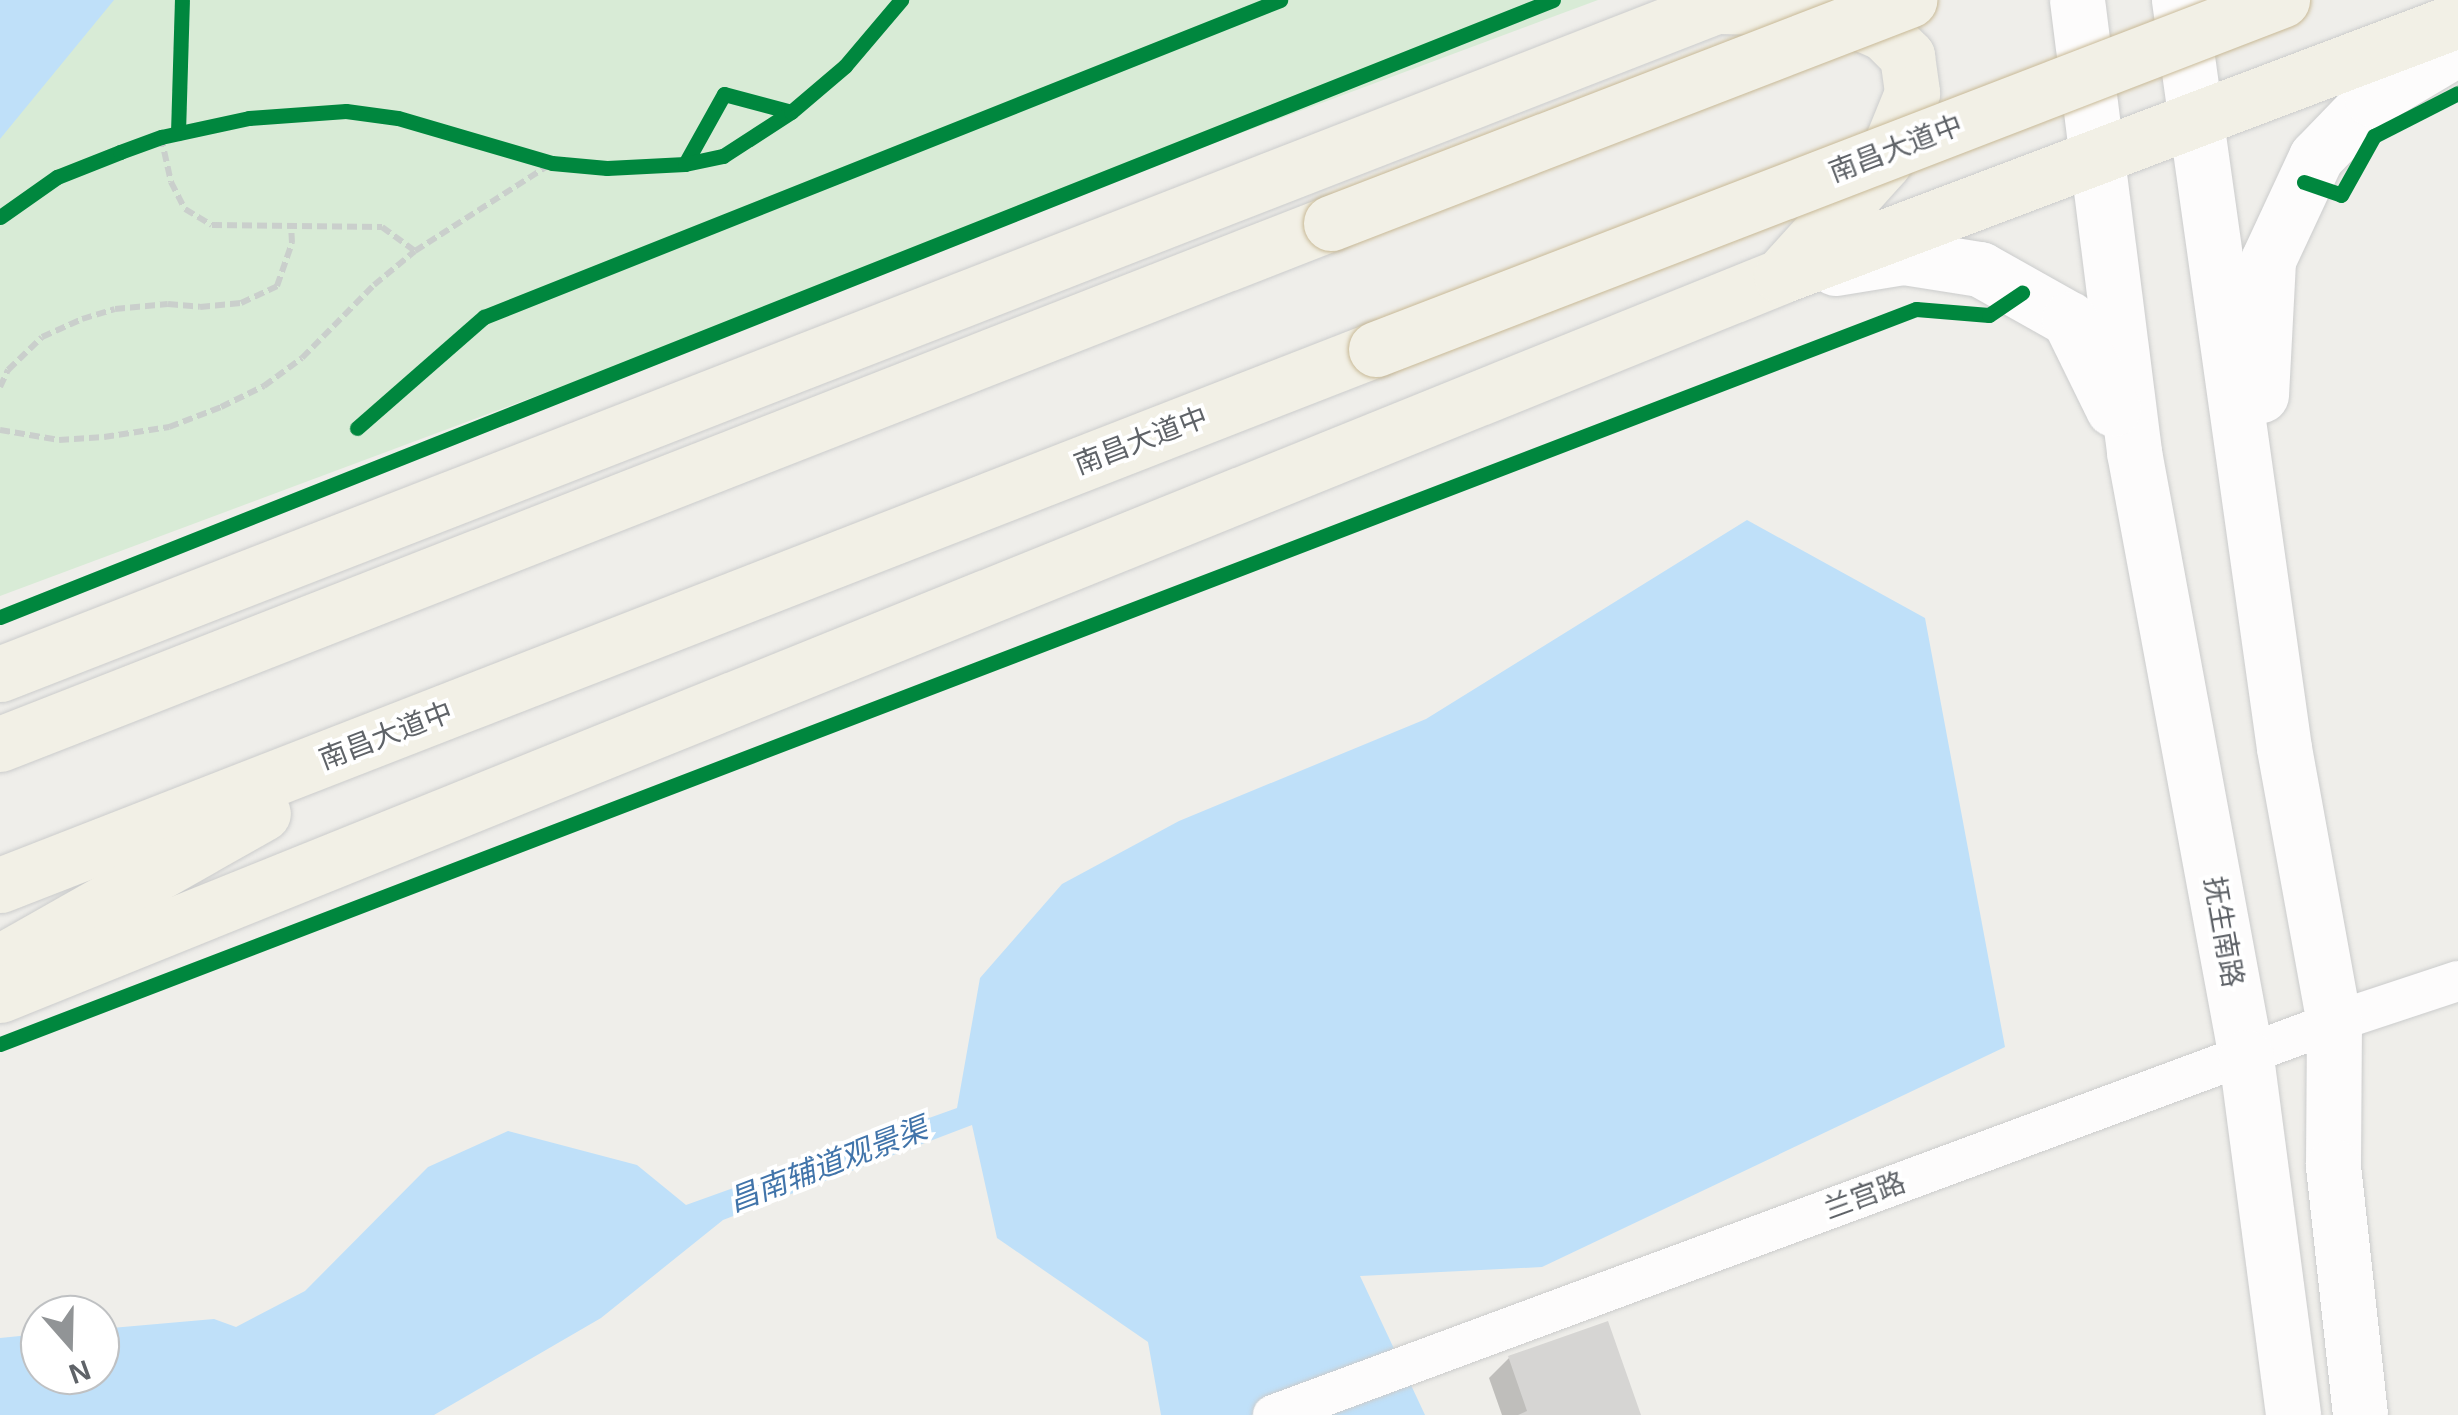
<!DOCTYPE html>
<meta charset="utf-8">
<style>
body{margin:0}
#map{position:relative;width:2458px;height:1415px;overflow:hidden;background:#efeeea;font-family:Arial,"Noto Sans SC",sans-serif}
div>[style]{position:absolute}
.green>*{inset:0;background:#d8ebd6}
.water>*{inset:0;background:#bfe0f9}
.shadow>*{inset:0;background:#0003}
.building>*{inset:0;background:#d6d5d3}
.path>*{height:6px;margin-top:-3px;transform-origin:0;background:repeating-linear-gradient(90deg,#cacfcc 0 10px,transparent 0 15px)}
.roads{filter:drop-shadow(0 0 2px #cbcccc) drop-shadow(0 0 2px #cbcccc)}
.minor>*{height:40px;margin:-20px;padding:0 20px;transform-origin:20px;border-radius:20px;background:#fdfcfc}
.secondary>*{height:55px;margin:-27.5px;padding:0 27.5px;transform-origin:27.5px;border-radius:27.5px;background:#fdfcfc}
.trunk>*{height:55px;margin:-27.5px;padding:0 27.5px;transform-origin:27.5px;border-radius:27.5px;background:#f2f0e6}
.bridges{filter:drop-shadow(0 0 2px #c8b996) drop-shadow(0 0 2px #c8b996)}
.trunk-bridge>*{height:55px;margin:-27.5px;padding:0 27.5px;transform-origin:27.5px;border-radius:27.5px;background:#f2f0e6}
.cycleway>*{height:15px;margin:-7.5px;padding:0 7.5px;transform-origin:7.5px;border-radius:7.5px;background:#00873e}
span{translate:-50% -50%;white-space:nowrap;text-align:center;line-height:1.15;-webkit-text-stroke:8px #fff;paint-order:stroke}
.street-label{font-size:28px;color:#5f6368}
.water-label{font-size:30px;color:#4174aa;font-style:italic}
.north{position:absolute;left:20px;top:1295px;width:100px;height:100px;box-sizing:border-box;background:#fff;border:2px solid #bfc1c3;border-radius:50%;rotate:160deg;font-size:28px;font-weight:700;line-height:40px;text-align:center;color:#5f6368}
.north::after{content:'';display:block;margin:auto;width:35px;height:45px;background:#919496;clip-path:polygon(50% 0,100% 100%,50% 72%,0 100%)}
</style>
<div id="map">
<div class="green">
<i style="clip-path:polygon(0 0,1598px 0,0 596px)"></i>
</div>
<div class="water">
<i style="clip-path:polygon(0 0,114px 0,0 139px)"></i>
<i style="clip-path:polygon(1747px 520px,1925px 618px,2005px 1047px,1542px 1267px,1360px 1276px,1425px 1415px,1161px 1415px,1148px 1342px,997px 1238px,972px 1125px,723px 1220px,601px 1318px,434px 1415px,0 1415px,0 1338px,40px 1334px,40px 1375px,100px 1375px,100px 1329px,214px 1319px,236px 1327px,305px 1291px,428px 1167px,508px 1131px,637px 1165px,686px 1205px,957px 1108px,980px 978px,1062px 884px,1179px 821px,1426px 719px)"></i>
</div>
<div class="shadow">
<i style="clip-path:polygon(1509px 1358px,1638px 1415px,1502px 1415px,1489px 1378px)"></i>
</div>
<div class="building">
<i style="clip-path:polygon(1608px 1321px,1641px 1415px,1518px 1415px,1527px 1411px,1508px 1356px)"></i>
</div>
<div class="path">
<i style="left:161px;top:137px;width:46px;rotate:77.5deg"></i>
<i style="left:171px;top:182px;width:30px;rotate:63deg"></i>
<i style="left:185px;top:209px;width:31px;rotate:31deg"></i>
<i style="left:212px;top:225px;width:170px;rotate:0.7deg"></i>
<i style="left:382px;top:227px;width:41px;rotate:36deg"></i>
<i style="left:0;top:387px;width:19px;rotate:-65deg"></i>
<i style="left:8px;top:370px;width:47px;rotate:-44.1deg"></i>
<i style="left:42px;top:337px;width:44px;rotate:-24.2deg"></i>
<i style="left:82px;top:319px;width:34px;rotate:-17deg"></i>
<i style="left:115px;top:309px;width:53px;rotate:-5.4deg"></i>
<i style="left:168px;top:304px;width:32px;rotate:5deg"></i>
<i style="left:200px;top:307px;width:41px;rotate:-5.6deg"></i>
<i style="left:241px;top:303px;width:40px;rotate:-25deg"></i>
<i style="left:277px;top:286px;width:46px;rotate:-70.8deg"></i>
<i style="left:292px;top:243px;width:19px;rotate:-93deg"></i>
<i style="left:0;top:430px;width:60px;rotate:9.6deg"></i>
<i style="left:59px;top:440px;width:45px;rotate:-3.8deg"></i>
<i style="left:104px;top:437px;width:66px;rotate:-8.7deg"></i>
<i style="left:169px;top:427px;width:56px;rotate:-21deg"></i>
<i style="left:221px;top:407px;width:48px;rotate:-26deg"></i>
<i style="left:264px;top:386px;width:47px;rotate:-36.4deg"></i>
<i style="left:302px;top:358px;width:103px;rotate:-45.4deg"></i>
<i style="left:374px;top:285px;width:53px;rotate:-39.7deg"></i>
<i style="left:415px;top:251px;width:163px;rotate:-32.7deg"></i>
</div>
<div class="roads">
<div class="minor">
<i style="left:1273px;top:1415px;width:1131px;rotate:-20.32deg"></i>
<i style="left:2334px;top:1022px;width:131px;rotate:-18.3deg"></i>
</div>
<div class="secondary">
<i style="left:2077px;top:0;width:456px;rotate:82.8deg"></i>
<i style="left:2134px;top:452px;width:615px;rotate:79.51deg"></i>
<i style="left:2246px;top:1057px;width:361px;rotate:82.5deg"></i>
<i style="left:2179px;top:0;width:755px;rotate:82.01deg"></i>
<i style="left:2284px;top:748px;width:279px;rotate:79.7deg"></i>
<i style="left:2334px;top:1022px;width:144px;rotate:90.4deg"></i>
<i style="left:2333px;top:1166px;width:250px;rotate:83.8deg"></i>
<i style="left:1835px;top:268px;width:70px;rotate:-9.1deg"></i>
<i style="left:1904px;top:257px;width:77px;rotate:9deg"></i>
<i style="left:1980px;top:269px;width:102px;rotate:29.3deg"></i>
<i style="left:2069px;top:319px;width:100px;rotate:63.9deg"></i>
<i style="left:2261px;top:395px;width:135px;rotate:-87deg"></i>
<i style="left:2268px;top:260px;width:114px;rotate:-65deg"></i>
<i style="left:2316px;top:157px;width:81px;rotate:-46deg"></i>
<i style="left:2372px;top:99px;width:100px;rotate:-30.7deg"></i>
</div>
<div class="trunk">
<i style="left:1715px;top:6px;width:111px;rotate:1deg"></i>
<i style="left:1826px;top:8px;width:63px;rotate:23.3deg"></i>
<i style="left:1884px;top:33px;width:33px;rotate:45deg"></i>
<i style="left:1907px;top:56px;width:37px;rotate:82deg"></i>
<i style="left:1912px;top:93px;width:74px;rotate:112.1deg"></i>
<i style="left:1884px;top:162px;width:146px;rotate:132.2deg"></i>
<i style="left:0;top:674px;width:1858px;rotate:-21.27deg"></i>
<i style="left:0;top:744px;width:1429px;rotate:-21.38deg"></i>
<i style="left:0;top:885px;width:1477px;rotate:-21.28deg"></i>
<i style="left:0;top:962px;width:302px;rotate:-29.5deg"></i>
<i style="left:0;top:995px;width:1921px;rotate:-21.98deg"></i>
<i style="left:1781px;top:276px;width:724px;rotate:-20.71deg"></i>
</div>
</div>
<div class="bridges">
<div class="trunk-bridge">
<i style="left:1331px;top:223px;width:620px;rotate:-21.1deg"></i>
<i style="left:1376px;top:349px;width:971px;rotate:-21.07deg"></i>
</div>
</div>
<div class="cycleway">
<i style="left:178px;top:133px;width:133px;rotate:-88.3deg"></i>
<i style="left:685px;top:164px;width:80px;rotate:-60.9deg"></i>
<i style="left:724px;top:94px;width:69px;rotate:15deg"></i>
<i style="left:2304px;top:182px;width:39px;rotate:19deg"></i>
<i style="left:2341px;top:195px;width:68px;rotate:-60.8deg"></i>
<i style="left:2374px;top:136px;width:94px;rotate:-27.1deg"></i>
<i style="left:0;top:217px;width:70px;rotate:-35.1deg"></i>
<i style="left:57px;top:177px;width:68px;rotate:-21.6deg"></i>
<i style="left:120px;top:152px;width:44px;rotate:-20.1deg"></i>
<i style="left:161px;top:137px;width:90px;rotate:-12.2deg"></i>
<i style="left:249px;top:118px;width:97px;rotate:-4.1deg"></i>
<i style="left:346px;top:111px;width:52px;rotate:7.7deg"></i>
<i style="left:398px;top:118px;width:160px;rotate:16.3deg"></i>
<i style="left:552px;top:163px;width:55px;rotate:5.2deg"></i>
<i style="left:607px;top:168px;width:78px;rotate:-2.9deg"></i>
<i style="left:685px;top:164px;width:39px;rotate:-12deg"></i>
<i style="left:723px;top:156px;width:81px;rotate:-32.9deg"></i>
<i style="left:791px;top:112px;width:71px;rotate:-40.4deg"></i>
<i style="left:845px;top:66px;width:87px;rotate:-49.7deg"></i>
<i style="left:357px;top:428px;width:169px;rotate:-41.2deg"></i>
<i style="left:484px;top:317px;width:857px;rotate:-21.71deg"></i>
<i style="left:0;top:617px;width:1671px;rotate:-21.67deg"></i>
<i style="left:0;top:1044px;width:2052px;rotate:-20.99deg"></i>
<i style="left:1916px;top:309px;width:73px;rotate:4.7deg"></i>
<i style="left:1989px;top:315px;width:40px;rotate:-34deg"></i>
</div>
<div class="street-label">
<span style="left:1896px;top:149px;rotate:-21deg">南昌大道中</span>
<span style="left:1141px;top:441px;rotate:-21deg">南昌大道中</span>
<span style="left:386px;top:736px;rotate:-21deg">南昌大道中</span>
<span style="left:2223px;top:932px;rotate:80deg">抚生南路</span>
<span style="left:1865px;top:1196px;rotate:-20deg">兰宫路</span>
</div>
<div class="water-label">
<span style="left:828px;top:1165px;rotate:-21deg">昌南辅道观景渠</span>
</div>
<div class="north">N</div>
</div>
